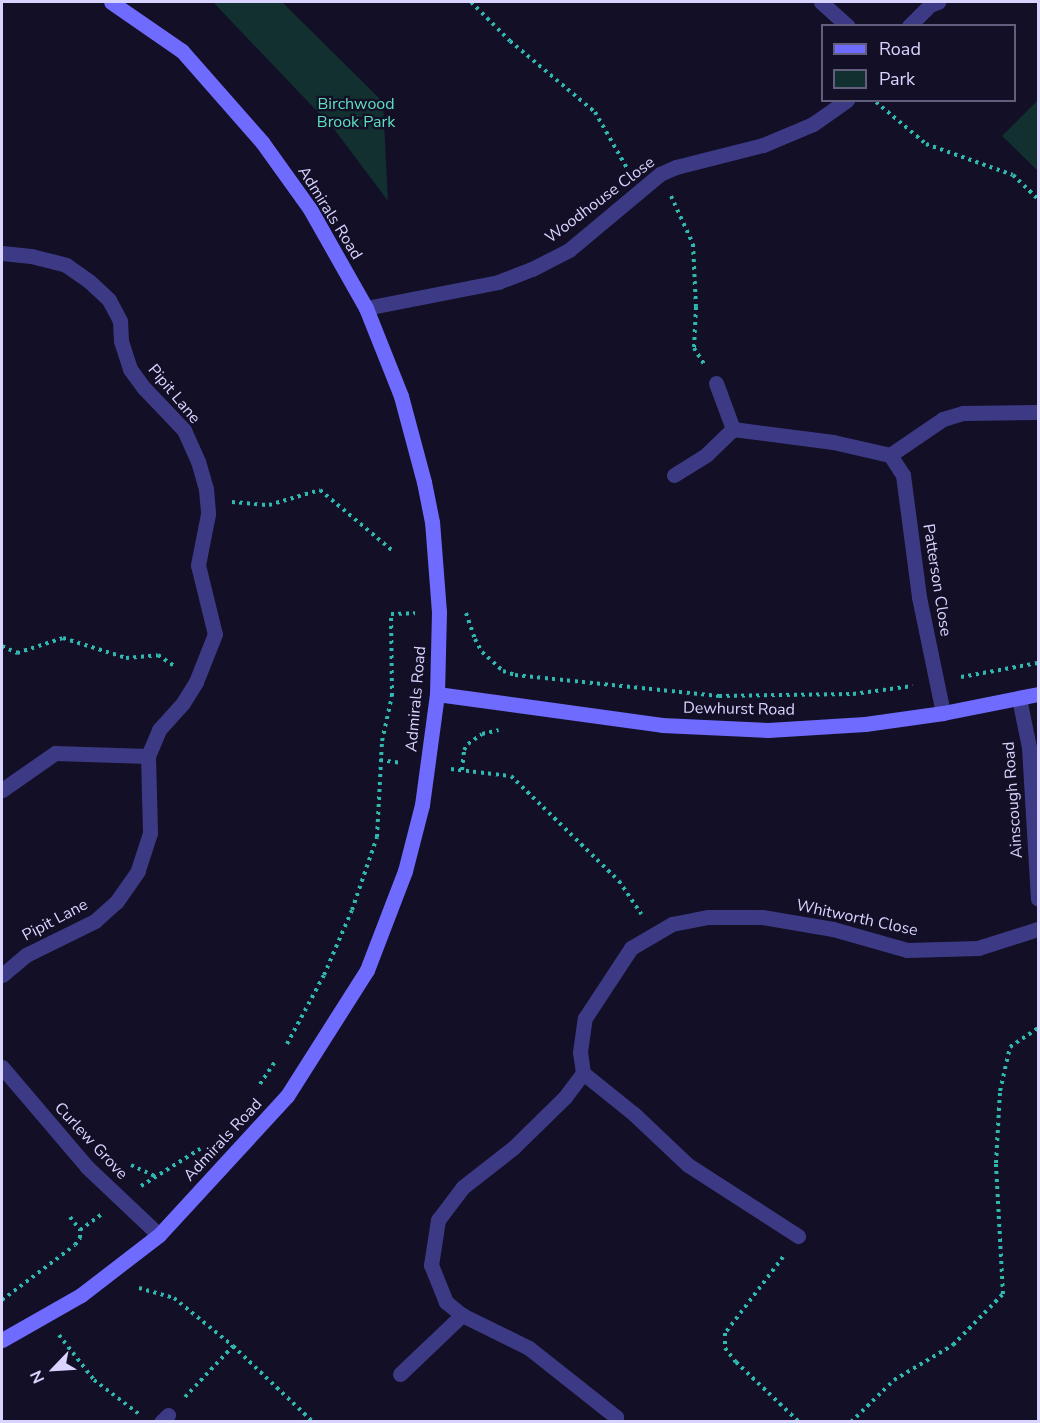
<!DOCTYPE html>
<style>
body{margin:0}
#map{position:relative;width:1040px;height:1423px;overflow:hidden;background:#130f26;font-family:"Nunito Sans",sans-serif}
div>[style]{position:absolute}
.green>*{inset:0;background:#12302f}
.path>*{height:4px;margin-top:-2px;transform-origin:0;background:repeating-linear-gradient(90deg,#2fb8b0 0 3px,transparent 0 7.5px)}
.street>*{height:15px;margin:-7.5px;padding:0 7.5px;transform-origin:7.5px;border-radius:7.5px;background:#3d3a85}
.secondary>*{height:15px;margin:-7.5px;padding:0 7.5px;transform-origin:7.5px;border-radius:7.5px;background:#6f6bff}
span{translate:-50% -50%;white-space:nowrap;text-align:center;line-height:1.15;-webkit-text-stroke:4.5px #130f26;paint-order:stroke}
.park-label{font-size:16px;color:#5fe0c0}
.street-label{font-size:16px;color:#d9d4ff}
.frame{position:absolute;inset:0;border:3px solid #d9d4ff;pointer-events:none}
.legend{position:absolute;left:821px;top:24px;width:195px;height:78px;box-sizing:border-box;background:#130f26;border:2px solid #625e7d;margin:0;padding:8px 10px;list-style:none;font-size:18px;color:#d9d4ff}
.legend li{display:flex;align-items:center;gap:12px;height:30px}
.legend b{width:30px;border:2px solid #625e7d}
.north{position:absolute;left:24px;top:1339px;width:60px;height:60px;-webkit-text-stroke:4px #130f26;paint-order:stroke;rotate:245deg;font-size:16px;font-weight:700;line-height:24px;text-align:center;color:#d9d4ff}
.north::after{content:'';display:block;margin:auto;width:21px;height:27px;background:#d9d4ff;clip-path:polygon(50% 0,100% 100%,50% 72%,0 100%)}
</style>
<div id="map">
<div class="green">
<i style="clip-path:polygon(213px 2px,282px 2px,383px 102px,388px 201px,334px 129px)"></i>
<i style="clip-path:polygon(1038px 100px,1038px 171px,1002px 136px)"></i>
</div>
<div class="path">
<i style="left:471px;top:2px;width:55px;rotate:45deg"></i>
<i style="left:510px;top:41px;width:111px;rotate:39.9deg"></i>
<i style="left:595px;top:112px;width:67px;rotate:60.4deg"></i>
<i style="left:876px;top:102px;width:65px;rotate:40deg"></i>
<i style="left:926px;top:144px;width:92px;rotate:19.6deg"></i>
<i style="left:1013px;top:175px;width:35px;rotate:44deg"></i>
<i style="left:671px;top:196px;width:53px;rotate:65.4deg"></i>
<i style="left:693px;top:244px;width:63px;rotate:87.3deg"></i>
<i style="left:696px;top:307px;width:41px;rotate:92.8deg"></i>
<i style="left:694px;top:348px;width:19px;rotate:58deg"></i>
<i style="left:232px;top:502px;width:37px;rotate:5deg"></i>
<i style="left:269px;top:505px;width:53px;rotate:-16.4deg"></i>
<i style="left:320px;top:490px;width:95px;rotate:39.9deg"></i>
<i style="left:466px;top:613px;width:28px;rotate:71deg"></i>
<i style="left:475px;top:639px;width:15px;rotate:62deg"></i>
<i style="left:482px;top:652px;width:28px;rotate:42deg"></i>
<i style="left:503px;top:671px;width:13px;rotate:18deg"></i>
<i style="left:515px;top:675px;width:205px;rotate:5.9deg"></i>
<i style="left:719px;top:696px;width:134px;rotate:-0.9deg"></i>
<i style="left:853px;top:694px;width:60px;rotate:-7.7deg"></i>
<i style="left:2px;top:646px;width:17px;rotate:25deg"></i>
<i style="left:17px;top:653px;width:48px;rotate:-18.1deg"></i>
<i style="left:63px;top:638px;width:66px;rotate:17.6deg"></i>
<i style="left:126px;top:658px;width:32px;rotate:-5deg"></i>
<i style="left:158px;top:655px;width:22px;rotate:34deg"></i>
<i style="left:961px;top:677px;width:78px;rotate:-10.3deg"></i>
<i style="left:380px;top:760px;width:22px;rotate:8deg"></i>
<i style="left:451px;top:769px;width:60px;rotate:6.7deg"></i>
<i style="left:511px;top:776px;width:151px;rotate:44.2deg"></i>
<i style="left:619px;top:881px;width:40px;rotate:56deg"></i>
<i style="left:462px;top:770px;width:20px;rotate:-84deg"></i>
<i style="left:464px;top:750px;width:7px;rotate:-56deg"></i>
<i style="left:468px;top:744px;width:17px;rotate:-36deg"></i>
<i style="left:482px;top:734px;width:17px;rotate:-13deg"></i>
<i style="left:287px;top:1044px;width:78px;rotate:-61.8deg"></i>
<i style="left:324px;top:975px;width:71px;rotate:-66.7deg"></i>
<i style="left:352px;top:910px;width:77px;rotate:-71.1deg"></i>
<i style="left:377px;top:837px;width:96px;rotate:-87deg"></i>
<i style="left:382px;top:741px;width:46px;rotate:-77.5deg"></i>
<i style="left:392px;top:696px;width:82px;rotate:-90.7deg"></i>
<i style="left:391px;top:614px;width:24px;rotate:-2deg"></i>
<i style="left:260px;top:1084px;width:29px;rotate:-56deg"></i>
<i style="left:131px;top:1165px;width:26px;rotate:25deg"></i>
<i style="left:141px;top:1186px;width:70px;rotate:-32.1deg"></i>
<i style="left:70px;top:1217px;width:16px;rotate:52deg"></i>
<i style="left:783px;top:1257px;width:96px;rotate:127.3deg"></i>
<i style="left:725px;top:1333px;width:15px;rotate:90deg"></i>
<i style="left:725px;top:1348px;width:18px;rotate:52deg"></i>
<i style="left:736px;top:1362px;width:87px;rotate:43.6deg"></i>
<i style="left:139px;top:1288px;width:36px;rotate:16deg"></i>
<i style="left:174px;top:1298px;width:76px;rotate:39.1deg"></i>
<i style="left:233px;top:1346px;width:110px;rotate:43.5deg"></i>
<i style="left:2px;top:1300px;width:91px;rotate:-37deg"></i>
<i style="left:75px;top:1245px;width:9px;rotate:-54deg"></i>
<i style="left:80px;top:1238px;width:8px;rotate:-90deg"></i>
<i style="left:80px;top:1230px;width:26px;rotate:-36deg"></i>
<i style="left:59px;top:1335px;width:57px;rotate:52.1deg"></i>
<i style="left:94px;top:1380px;width:56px;rotate:37.1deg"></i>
<i style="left:185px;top:1397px;width:70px;rotate:-46.7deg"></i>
<i style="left:851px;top:1422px;width:60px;rotate:-44.3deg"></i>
<i style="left:894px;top:1380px;width:69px;rotate:-30.7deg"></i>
<i style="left:953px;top:1345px;width:71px;rotate:-45.6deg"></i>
<i style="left:1003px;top:1294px;width:131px;rotate:-93.1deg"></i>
<i style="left:996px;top:1163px;width:72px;rotate:-86.8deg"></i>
<i style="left:1000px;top:1091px;width:45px;rotate:-77.2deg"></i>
<i style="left:1010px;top:1047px;width:34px;rotate:-34deg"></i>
</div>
<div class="street">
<i style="left:821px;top:2px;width:36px;rotate:42deg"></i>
<i style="left:909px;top:26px;width:30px;rotate:-45deg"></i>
<i style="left:930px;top:5px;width:9px;rotate:-21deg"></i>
<i style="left:2px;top:253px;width:29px;rotate:6deg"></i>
<i style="left:31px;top:256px;width:36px;rotate:14deg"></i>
<i style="left:66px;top:265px;width:29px;rotate:35deg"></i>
<i style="left:90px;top:282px;width:26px;rotate:43deg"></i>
<i style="left:109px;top:300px;width:24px;rotate:62deg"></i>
<i style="left:120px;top:321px;width:20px;rotate:87deg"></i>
<i style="left:121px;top:341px;width:29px;rotate:72deg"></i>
<i style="left:130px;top:369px;width:24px;rotate:54deg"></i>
<i style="left:144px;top:388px;width:58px;rotate:46.4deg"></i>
<i style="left:184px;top:430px;width:34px;rotate:66deg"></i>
<i style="left:198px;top:461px;width:29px;rotate:74deg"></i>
<i style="left:206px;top:489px;width:25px;rotate:85deg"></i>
<i style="left:208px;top:514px;width:52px;rotate:101.1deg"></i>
<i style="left:198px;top:565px;width:71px;rotate:76.2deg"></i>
<i style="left:215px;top:634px;width:52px;rotate:111.6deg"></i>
<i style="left:196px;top:682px;width:25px;rotate:122deg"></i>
<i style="left:183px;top:703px;width:36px;rotate:132deg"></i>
<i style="left:159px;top:730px;width:28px;rotate:113deg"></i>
<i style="left:148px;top:756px;width:77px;rotate:88.5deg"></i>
<i style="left:150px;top:833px;width:40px;rotate:108deg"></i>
<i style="left:138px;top:871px;width:38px;rotate:125deg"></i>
<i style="left:116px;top:902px;width:28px;rotate:138deg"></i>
<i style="left:95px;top:921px;width:77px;rotate:153.8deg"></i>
<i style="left:26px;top:955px;width:31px;rotate:140deg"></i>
<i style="left:366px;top:308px;width:135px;rotate:-11.1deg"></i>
<i style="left:498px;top:282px;width:36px;rotate:-21deg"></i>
<i style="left:532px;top:269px;width:42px;rotate:-27.2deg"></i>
<i style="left:569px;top:250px;width:119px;rotate:-39.9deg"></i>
<i style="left:660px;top:174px;width:17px;rotate:-24deg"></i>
<i style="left:676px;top:167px;width:90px;rotate:-14.2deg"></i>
<i style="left:763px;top:145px;width:54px;rotate:-22.8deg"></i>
<i style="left:813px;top:124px;width:42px;rotate:-35.2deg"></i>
<i style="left:733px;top:429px;width:101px;rotate:7.4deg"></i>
<i style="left:833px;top:442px;width:58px;rotate:12.8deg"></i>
<i style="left:890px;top:455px;width:64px;rotate:-34.2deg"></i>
<i style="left:943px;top:419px;width:21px;rotate:-17deg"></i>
<i style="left:963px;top:413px;width:75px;rotate:-0.8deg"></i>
<i style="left:890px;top:455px;width:24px;rotate:57deg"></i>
<i style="left:903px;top:475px;width:123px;rotate:82.5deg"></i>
<i style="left:919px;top:597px;width:118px;rotate:78.3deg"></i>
<i style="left:674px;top:475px;width:39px;rotate:-32deg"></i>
<i style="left:707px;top:454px;width:36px;rotate:-44deg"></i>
<i style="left:733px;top:429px;width:49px;rotate:-110.3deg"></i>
<i style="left:1019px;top:698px;width:50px;rotate:78.5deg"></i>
<i style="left:1029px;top:747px;width:152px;rotate:86.6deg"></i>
<i style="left:2px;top:790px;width:65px;rotate:-34.9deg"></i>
<i style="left:55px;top:753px;width:93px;rotate:1.8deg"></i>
<i style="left:2px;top:1067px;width:131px;rotate:49.6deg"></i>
<i style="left:87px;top:1167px;width:99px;rotate:43.4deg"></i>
<i style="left:583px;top:1073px;width:65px;rotate:38.8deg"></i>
<i style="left:634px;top:1114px;width:74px;rotate:43.4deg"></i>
<i style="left:688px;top:1165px;width:131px;rotate:32.8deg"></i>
<i style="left:400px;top:1374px;width:86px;rotate:-43.6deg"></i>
<i style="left:161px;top:1422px;width:10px;rotate:-45deg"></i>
<i style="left:616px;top:1422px;width:5px;rotate:-90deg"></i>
<i style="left:616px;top:1417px;width:111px;rotate:-141.6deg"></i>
<i style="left:529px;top:1348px;width:75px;rotate:-153.8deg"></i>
<i style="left:462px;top:1315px;width:21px;rotate:-141deg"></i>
<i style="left:446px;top:1302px;width:40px;rotate:-112deg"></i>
<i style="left:431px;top:1265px;width:46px;rotate:-81.2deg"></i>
<i style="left:438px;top:1220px;width:41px;rotate:-52.9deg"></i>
<i style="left:463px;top:1187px;width:63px;rotate:-38deg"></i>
<i style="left:513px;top:1148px;width:73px;rotate:-44.4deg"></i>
<i style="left:565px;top:1097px;width:30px;rotate:-53deg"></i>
<i style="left:583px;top:1073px;width:21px;rotate:-98deg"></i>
<i style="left:580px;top:1052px;width:34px;rotate:-82deg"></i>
<i style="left:585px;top:1018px;width:84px;rotate:-56.7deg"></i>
<i style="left:631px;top:948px;width:48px;rotate:-30.3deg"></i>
<i style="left:672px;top:924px;width:37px;rotate:-11deg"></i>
<i style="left:708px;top:917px;width:54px"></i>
<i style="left:762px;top:917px;width:72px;rotate:9.6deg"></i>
<i style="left:833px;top:929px;width:77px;rotate:15.8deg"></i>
<i style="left:907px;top:950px;width:71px;rotate:-1.6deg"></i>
<i style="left:978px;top:948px;width:63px;rotate:-17.6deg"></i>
</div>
<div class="secondary">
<i style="left:437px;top:694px;width:227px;rotate:7.8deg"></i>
<i style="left:662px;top:725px;width:106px;rotate:2.7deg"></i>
<i style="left:768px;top:730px;width:97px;rotate:-3.5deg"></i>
<i style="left:865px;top:724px;width:79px;rotate:-8deg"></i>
<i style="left:943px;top:713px;width:97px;rotate:-11.3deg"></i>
<i style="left:2px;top:1340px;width:91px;rotate:-29.7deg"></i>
<i style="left:81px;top:1295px;width:98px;rotate:-37.6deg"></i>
<i style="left:159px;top:1235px;width:189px;rotate:-47.4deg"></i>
<i style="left:287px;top:1096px;width:149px;rotate:-57.6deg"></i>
<i style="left:367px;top:970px;width:106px;rotate:-69deg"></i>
<i style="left:405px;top:871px;width:68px;rotate:-75.6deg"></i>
<i style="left:422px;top:805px;width:112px;rotate:-82.3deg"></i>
<i style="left:437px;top:694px;width:82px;rotate:-88.6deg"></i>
<i style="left:439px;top:612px;width:90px;rotate:-94.4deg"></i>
<i style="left:432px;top:522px;width:41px;rotate:-101.3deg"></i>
<i style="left:424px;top:482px;width:89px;rotate:-105deg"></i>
<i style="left:401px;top:396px;width:95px;rotate:-111.7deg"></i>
<i style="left:366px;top:308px;width:114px;rotate:-119.5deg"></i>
<i style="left:310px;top:209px;width:82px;rotate:-125.6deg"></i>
<i style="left:262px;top:142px;width:121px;rotate:-131.3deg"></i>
<i style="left:182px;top:51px;width:86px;rotate:-145.4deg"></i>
</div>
<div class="park-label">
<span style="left:356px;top:113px">Birchwood<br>Brook Park</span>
</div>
<div class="street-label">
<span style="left:600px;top:200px;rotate:-37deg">Woodhouse Close</span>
<span style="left:330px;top:213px;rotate:58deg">Admirals Road</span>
<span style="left:174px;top:394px;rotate:50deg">Pipit Lane</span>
<span style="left:937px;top:580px;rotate:81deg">Patterson Close</span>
<span style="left:416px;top:699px;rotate:-85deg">Admirals Road</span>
<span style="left:739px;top:709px;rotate:1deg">Dewhurst Road</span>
<span style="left:1013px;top:800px;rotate:-94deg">Ainscough Road</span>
<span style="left:857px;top:918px;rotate:12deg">Whitworth Close</span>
<span style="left:55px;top:920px;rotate:-28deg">Pipit Lane</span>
<span style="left:223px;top:1140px;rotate:-47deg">Admirals Road</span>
<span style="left:91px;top:1141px;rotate:47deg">Curlew Grove</span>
</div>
<div class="frame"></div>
<ul class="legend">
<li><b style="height:8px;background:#6f6bff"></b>Road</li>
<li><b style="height:16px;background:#12302f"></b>Park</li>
</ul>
<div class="north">N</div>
</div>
